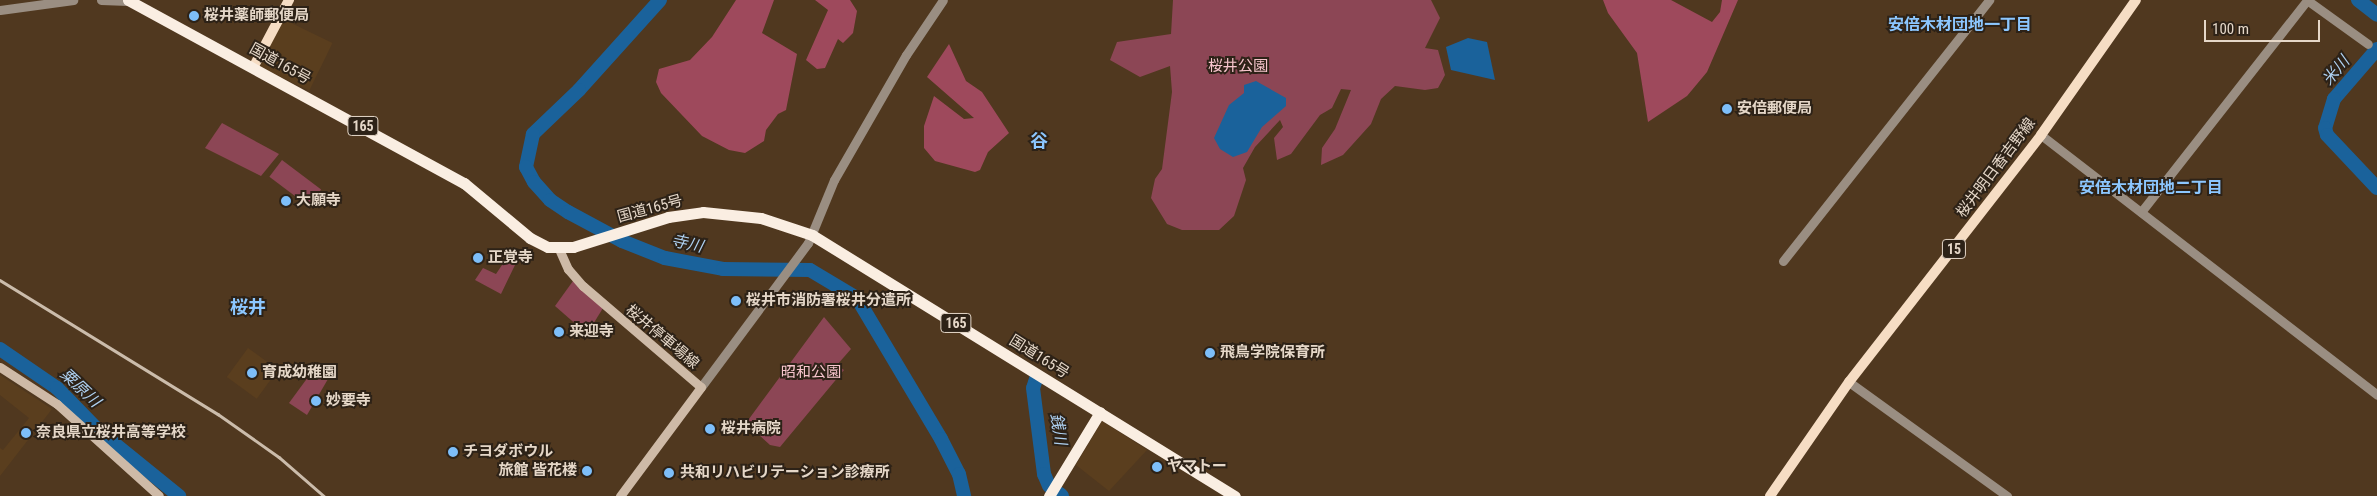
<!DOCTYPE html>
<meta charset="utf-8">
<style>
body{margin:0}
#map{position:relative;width:2377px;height:496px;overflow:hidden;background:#50381f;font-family:"Roboto Condensed","Noto Sans JP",sans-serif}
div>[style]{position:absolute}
.built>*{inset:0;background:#5a3e1e;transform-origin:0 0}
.green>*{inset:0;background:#8c4655;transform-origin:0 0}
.forest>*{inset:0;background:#9e495c}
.water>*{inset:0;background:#1a629b}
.river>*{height:14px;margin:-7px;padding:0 7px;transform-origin:7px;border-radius:7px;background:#1a629b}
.tertiary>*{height:9px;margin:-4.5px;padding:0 4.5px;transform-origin:4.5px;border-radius:4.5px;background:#9a8e82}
.secondary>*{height:9px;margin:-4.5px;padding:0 4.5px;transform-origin:4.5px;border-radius:4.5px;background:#cebaa7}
.primary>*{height:10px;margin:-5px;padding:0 5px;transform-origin:5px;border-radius:5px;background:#f6ddc4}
.trunk>*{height:11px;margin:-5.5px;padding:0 5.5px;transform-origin:5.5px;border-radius:5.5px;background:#faeee2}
.rail>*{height:2.5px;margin:-1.25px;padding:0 1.25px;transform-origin:1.25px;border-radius:1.25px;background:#cbbcab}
.dots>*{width:14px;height:14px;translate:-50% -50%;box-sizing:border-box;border:2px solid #2d2217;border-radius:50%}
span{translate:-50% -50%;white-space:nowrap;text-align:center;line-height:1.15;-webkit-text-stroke:4px #2d2217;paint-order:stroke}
.shield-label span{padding:1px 4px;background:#2d2217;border:1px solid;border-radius:4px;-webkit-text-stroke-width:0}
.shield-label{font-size:14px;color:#e5d7c8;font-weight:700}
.poi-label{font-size:15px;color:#e5d7c8;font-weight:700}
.left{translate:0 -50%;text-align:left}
.right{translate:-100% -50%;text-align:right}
.street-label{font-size:15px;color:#e5d7c8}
.park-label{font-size:15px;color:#f7c5cd}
.neighbourhood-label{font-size:16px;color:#8cc7ff;font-weight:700}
.water-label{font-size:16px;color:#aed0f0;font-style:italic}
.quarter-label{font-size:18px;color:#8cc7ff;font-weight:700}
.scale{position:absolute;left:2204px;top:20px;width:116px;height:22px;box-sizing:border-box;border:2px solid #e5d7c8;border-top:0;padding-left:6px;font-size:15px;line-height:18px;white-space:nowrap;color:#e5d7c8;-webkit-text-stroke:4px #2d2217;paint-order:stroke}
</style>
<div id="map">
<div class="built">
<i style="left:283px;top:19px;width:55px;height:53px;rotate:26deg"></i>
<i style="left:248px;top:348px;width:37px;height:36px;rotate:36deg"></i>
<i style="clip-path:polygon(0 375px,52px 409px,0 476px,0 448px,3px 450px,29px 418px,0 395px)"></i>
<i style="clip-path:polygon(1102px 421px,1147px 450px,1109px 491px,1076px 465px)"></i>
</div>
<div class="green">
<i style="clip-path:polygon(1173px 0,1431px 0,1440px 18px,1425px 48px,1438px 50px,1445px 75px,1438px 88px,1425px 90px,1395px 86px,1381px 99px,1371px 124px,1343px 155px,1321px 165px,1322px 148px,1335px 129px,1351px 90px,1341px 89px,1332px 108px,1320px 115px,1291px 154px,1277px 160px,1274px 138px,1283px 127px,1280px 120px,1255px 147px,1243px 168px,1246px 180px,1234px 216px,1219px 230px,1182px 230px,1167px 224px,1151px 198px,1155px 179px,1162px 169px,1172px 92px,1170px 66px,1140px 77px,1110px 60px,1117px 42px,1171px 34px)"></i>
<i style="clip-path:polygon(222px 123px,279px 154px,261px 176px,205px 148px)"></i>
<i style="left:282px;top:160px;width:49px;height:21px;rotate:37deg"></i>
<i style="clip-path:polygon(504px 262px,515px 265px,501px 294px,475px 280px,483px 268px,496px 274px)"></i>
<i style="clip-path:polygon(573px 281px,603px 308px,587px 334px,555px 306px)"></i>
<i style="clip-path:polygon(824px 317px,851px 349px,837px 365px,844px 370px,780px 447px,770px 445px,746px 423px)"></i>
<i style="clip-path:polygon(314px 369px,328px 379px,307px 415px,289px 403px)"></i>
</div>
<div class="forest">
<i style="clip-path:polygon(736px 0,774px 0,762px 33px,797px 54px,786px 110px,778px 114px,766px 130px,764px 141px,745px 153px,729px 150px,702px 136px,661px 93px,656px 82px,659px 69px,690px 60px,712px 37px)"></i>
<i style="clip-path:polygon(815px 0,850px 0,857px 11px,853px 33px,843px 43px,838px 39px,825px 68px,817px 69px,806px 60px,828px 10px)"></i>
<i style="clip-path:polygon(1603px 0,1671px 0,1712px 22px,1720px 12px,1722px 0,1738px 0,1707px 72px,1687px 96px,1648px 122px,1637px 53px,1608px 13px)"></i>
<i style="clip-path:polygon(949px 44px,966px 81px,982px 92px,1009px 133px,988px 152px,980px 170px,975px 172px,935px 161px,924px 148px,924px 126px,934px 96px,964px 119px,974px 118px,927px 77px)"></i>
</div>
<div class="water">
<i style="clip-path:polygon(1468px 38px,1487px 42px,1495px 80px,1451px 70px,1446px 47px)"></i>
<i style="clip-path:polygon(1256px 81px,1286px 98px,1286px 106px,1262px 127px,1247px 152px,1233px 157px,1220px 149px,1214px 138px,1229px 105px,1244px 93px,1244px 85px)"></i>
</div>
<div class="river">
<i style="left:660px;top:0;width:121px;rotate:132deg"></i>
<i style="left:579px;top:90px;width:64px;rotate:136.3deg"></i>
<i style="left:533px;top:134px;width:34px;rotate:102deg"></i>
<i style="left:526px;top:167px;width:17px;rotate:62deg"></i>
<i style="left:534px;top:182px;width:24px;rotate:48deg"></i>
<i style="left:550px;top:200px;width:22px;rotate:34deg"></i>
<i style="left:568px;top:212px;width:61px;rotate:28.2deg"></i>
<i style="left:622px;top:241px;width:46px;rotate:21.6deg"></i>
<i style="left:665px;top:258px;width:59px;rotate:10.7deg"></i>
<i style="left:723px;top:269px;width:87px;rotate:0.7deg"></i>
<i style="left:810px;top:270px;width:55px;rotate:30.8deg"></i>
<i style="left:857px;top:298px;width:164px;rotate:59.2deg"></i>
<i style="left:941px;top:439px;width:39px;rotate:63deg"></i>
<i style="left:959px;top:474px;width:23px;rotate:77deg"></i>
<i style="left:2358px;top:0;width:24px;rotate:38deg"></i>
<i style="left:2377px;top:49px;width:66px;rotate:130.7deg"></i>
<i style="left:2334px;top:99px;width:30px;rotate:107deg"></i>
<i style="left:2325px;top:128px;width:7px;rotate:74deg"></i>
<i style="left:2327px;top:135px;width:73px;rotate:46.7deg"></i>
<i style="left:0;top:349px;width:69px;rotate:34.4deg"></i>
<i style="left:57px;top:388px;width:62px;rotate:45.7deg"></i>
<i style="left:100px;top:432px;width:102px;rotate:39deg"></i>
<i style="left:1036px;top:379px;width:9px;rotate:108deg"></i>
<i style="left:1033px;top:388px;width:87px;rotate:82.7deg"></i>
<i style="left:1044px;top:474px;width:13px;rotate:67deg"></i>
<i style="left:1060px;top:494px;width:3px;rotate:45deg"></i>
</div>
<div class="tertiary">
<i style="left:101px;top:0;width:27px;rotate:2deg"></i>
<i style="left:2307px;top:0;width:75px;rotate:35.8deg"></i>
<i style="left:0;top:10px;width:74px;rotate:-7.8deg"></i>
<i style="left:2041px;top:135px;width:425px;rotate:37.7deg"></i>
<i style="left:2141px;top:212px;width:269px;rotate:-51.9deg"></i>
<i style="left:1783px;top:261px;width:333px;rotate:-51.7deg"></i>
<i style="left:1849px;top:382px;width:195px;rotate:35.8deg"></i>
<i style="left:701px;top:387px;width:179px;rotate:-53.4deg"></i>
<i style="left:808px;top:243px;width:68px;rotate:-67.6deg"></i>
<i style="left:834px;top:180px;width:144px;rotate:-60.1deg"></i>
<i style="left:906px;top:55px;width:66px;rotate:-56.1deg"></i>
</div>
<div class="secondary">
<i style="left:559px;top:249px;width:22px;rotate:66deg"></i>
<i style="left:568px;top:269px;width:23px;rotate:49deg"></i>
<i style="left:583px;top:286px;width:155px;rotate:40.6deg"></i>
<i style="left:701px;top:387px;width:136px;rotate:126.6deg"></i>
<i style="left:0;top:367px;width:68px;rotate:33deg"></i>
<i style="left:57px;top:404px;width:137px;rotate:42deg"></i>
</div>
<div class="primary">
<i style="left:254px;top:66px;width:75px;rotate:-62.1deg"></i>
<i style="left:1770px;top:496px;width:139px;rotate:-55.3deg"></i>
<i style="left:1849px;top:382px;width:313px;rotate:-52.1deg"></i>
<i style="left:2041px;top:135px;width:165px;rotate:-54.9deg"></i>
</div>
<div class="trunk">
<i style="left:128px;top:0;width:383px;rotate:28.6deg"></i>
<i style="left:464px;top:183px;width:86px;rotate:39.8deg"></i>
<i style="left:530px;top:238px;width:20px;rotate:27deg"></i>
<i style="left:548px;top:247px;width:25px"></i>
<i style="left:573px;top:247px;width:100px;rotate:-17.5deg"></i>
<i style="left:668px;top:217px;width:35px;rotate:-8deg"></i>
<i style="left:703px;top:212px;width:58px;rotate:5.9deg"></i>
<i style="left:761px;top:218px;width:54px;rotate:18.4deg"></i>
<i style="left:812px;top:235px;width:497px;rotate:31.7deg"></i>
<i style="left:1049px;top:496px;width:98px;rotate:-58.7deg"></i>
</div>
<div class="rail">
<i style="left:0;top:280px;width:256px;rotate:31.6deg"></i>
<i style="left:218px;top:414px;width:75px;rotate:35.2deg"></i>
<i style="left:279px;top:457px;width:60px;rotate:40.9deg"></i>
</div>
<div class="dots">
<i style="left:194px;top:16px;background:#7dbef9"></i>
<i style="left:1727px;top:109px;background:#7dbef9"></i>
<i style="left:286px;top:201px;background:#7dbef9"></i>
<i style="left:478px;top:258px;background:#7dbef9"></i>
<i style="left:736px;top:301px;background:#7dbef9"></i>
<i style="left:559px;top:332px;background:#7dbef9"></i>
<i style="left:1210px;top:353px;background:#7dbef9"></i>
<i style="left:252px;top:373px;background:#7dbef9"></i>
<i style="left:316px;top:401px;background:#7dbef9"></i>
<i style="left:710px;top:429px;background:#7dbef9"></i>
<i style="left:26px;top:433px;background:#7dbef9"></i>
<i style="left:453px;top:452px;background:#7dbef9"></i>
<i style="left:1157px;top:467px;background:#7dbef9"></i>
<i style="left:587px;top:471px;background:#7dbef9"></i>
<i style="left:669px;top:473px;background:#7dbef9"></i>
</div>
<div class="shield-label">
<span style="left:363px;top:126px">165</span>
<span style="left:1954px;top:249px">15</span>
<span style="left:956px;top:323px">165</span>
</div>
<div class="poi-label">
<span class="left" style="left:204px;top:16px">桜井薬師郵便局</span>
<span class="left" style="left:1737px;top:109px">安倍郵便局</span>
<span class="left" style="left:296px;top:201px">大願寺</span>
<span class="left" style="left:488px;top:258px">正覚寺</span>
<span class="left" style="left:746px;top:301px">桜井市消防署桜井分遣所</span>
<span class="left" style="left:569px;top:332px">来迎寺</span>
<span class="left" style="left:1220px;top:353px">飛鳥学院保育所</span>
<span class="left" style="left:262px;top:373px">育成幼稚園</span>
<span class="left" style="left:326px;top:401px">妙要寺</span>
<span class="left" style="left:721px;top:429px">桜井病院</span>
<span class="left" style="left:36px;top:433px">奈良県立桜井高等学校</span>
<span class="left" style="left:463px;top:452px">チヨダボウル</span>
<span class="left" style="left:1167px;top:467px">ヤマトー</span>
<span class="right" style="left:577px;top:471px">旅館 皆花楼</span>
<span class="left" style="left:680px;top:473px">共和リハビリテーション診療所</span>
</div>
<div class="street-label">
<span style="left:280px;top:64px;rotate:29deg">国道165号</span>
<span style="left:1996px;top:168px;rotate:-53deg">桜井明日香吉野線</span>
<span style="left:650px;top:209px;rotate:-15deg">国道165号</span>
<span style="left:662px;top:337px;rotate:40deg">桜井停車場線</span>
<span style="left:1039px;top:357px;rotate:32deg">国道165号</span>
</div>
<div class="park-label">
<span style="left:1238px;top:67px">桜井公園</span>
<span style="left:811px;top:373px">昭和公園</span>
</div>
<div class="neighbourhood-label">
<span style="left:1960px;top:25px">安倍木材団地一丁目</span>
<span style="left:2151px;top:188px">安倍木材団地二丁目</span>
</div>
<div class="water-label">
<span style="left:2336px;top:71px;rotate:-50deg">米川</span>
<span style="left:687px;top:244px;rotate:12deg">寺川</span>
<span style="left:80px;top:388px;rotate:43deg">粟原川</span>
<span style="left:1058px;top:429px;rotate:81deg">銭川</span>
</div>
<div class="quarter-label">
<span style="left:1039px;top:141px">谷</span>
<span style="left:248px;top:307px">桜井</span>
</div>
<div class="scale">100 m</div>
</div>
